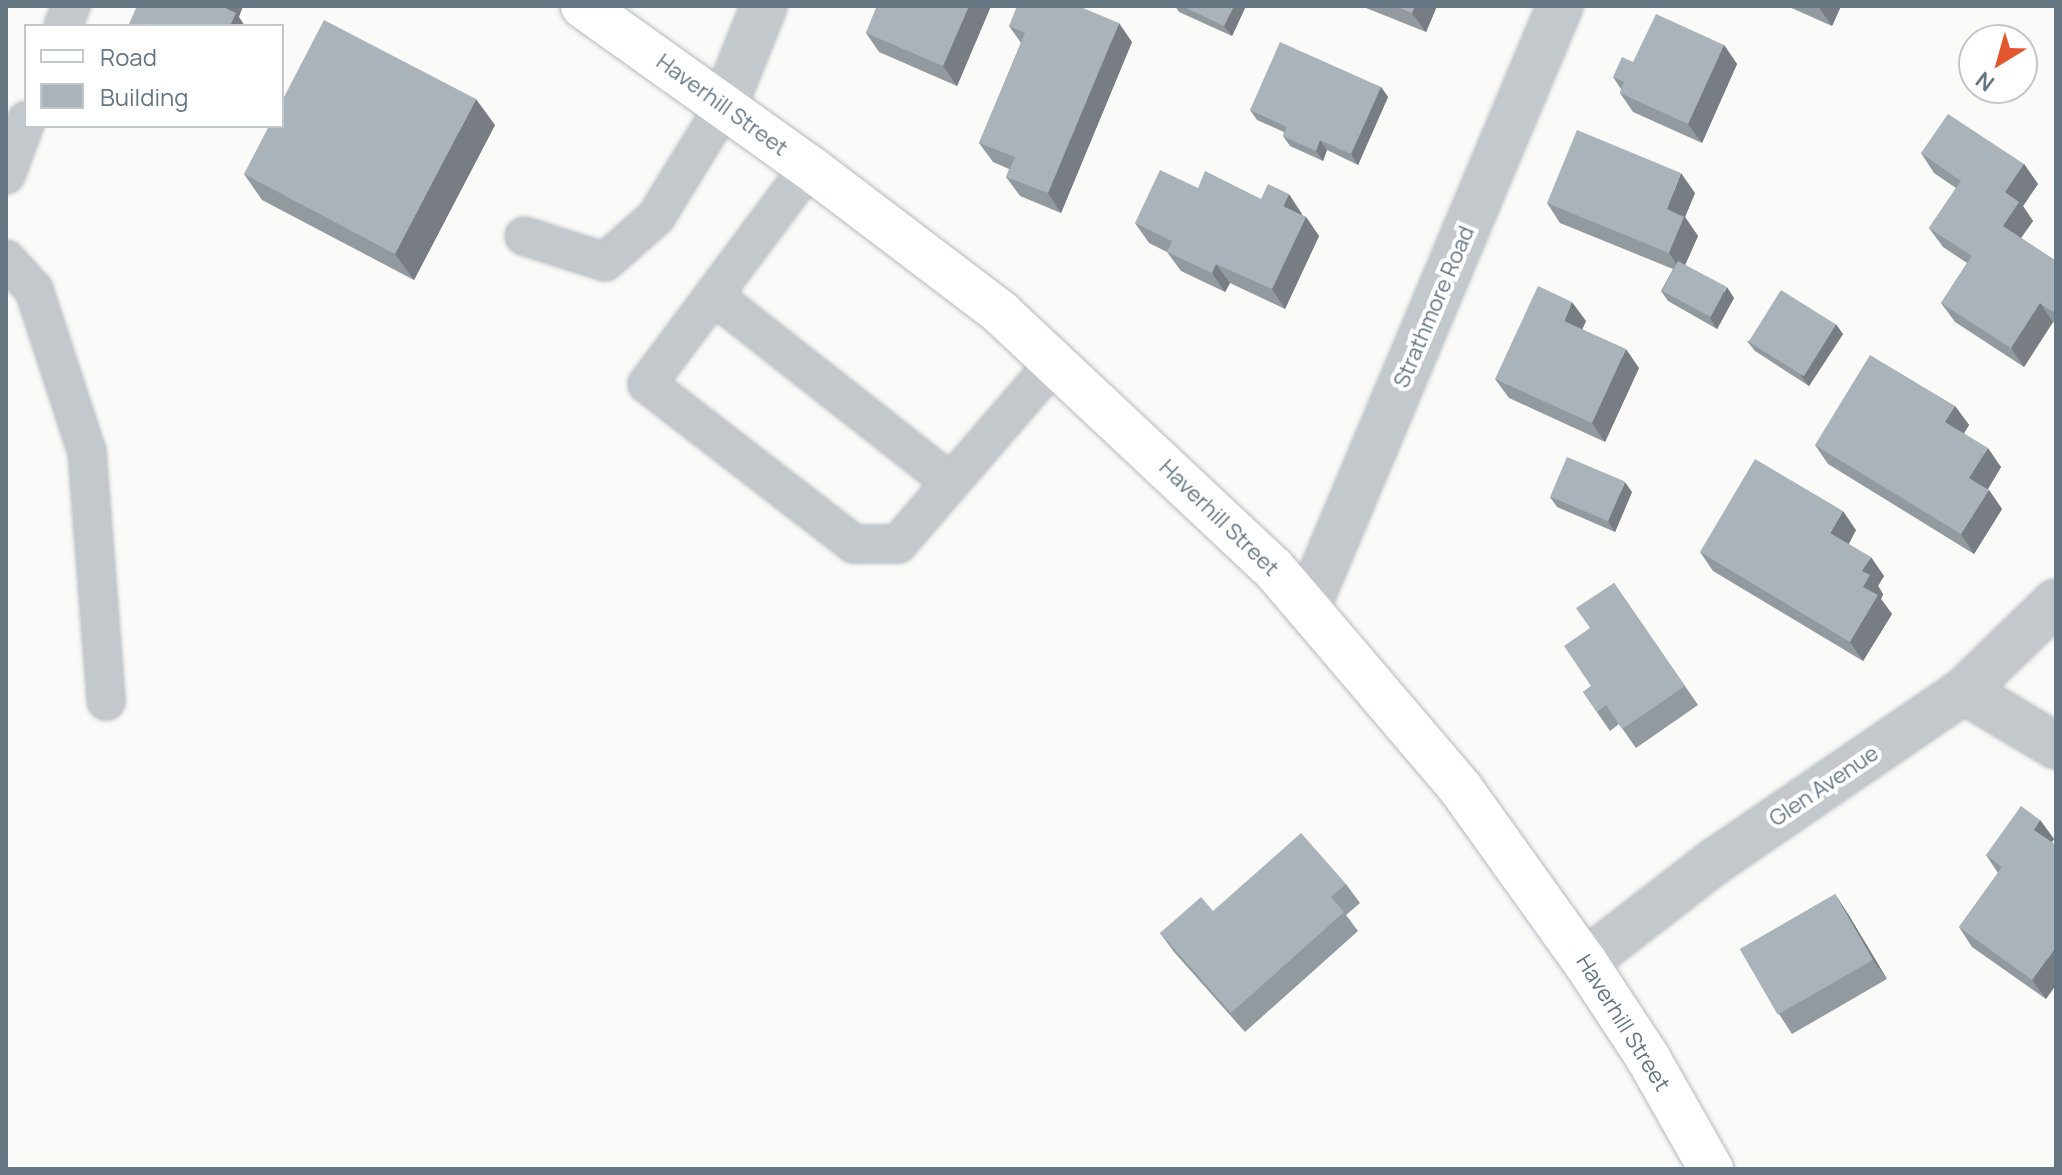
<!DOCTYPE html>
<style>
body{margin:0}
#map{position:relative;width:2062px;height:1175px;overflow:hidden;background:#fafaf8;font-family:Manrope,sans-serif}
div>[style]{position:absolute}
.roads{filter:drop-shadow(0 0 2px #b3babf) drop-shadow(0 0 2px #b3babf)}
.service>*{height:36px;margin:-18px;padding:0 18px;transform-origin:18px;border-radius:18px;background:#c3c8cc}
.minor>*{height:44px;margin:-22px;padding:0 22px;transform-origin:22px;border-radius:22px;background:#c3c8cc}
.secondary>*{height:44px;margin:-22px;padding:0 22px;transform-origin:22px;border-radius:22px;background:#fff}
.wall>*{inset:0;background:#929a9f}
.shaded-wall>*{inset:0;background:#777d82}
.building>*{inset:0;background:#aab3b9;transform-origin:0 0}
span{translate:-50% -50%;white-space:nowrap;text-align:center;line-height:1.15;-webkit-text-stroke:8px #fff;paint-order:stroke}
.street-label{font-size:22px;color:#657683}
.frame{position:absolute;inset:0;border:8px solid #657683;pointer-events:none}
.legend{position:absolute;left:24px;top:24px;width:260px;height:104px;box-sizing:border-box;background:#fff;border:2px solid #c1c8cd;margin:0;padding:10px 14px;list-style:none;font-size:24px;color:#657683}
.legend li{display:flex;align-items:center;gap:16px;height:40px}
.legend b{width:40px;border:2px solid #c1c8cd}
.north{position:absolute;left:1958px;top:24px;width:80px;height:80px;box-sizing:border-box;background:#fff;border:2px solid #c1c8cd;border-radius:50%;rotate:217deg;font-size:22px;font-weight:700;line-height:32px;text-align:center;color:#657683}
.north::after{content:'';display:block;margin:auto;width:28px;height:36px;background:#e4572e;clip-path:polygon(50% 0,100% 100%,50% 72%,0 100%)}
</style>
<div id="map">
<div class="roads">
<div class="service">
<i style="left:63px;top:26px;width:22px;rotate:-68deg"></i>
<i style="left:809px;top:167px;width:271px;rotate:126.7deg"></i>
<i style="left:647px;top:384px;width:262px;rotate:37.7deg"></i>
<i style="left:854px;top:544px;width:44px"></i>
<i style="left:898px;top:544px;width:240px;rotate:-49.2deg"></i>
<i style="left:6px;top:175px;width:58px;rotate:-69.7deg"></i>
<i style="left:524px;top:236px;width:85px;rotate:17.8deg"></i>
<i style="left:605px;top:262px;width:68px;rotate:-41.4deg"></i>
<i style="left:656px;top:217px;width:130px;rotate:-58.5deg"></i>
<i style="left:6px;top:259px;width:42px;rotate:47.9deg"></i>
<i style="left:34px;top:290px;width:170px;rotate:71.9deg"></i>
<i style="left:87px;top:452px;width:250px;rotate:85.6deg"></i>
<i style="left:714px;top:296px;width:300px;rotate:38.2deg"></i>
</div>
<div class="minor">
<i style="left:724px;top:106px;width:108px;rotate:-68.2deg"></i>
<i style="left:1307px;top:608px;width:653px;rotate:-67.2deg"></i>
<i style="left:1964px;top:691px;width:107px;rotate:30.9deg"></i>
<i style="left:1585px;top:962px;width:163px;rotate:-37.8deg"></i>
<i style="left:1714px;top:862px;width:303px;rotate:-34.4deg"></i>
<i style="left:1964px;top:691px;width:128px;rotate:-44.1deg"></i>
</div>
<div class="secondary">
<i style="left:583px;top:6px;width:277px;rotate:35.5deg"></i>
<i style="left:809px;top:167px;width:241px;rotate:37.2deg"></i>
<i style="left:1001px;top:313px;width:373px;rotate:43.2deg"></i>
<i style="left:1273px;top:568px;width:290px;rotate:49.6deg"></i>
<i style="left:1461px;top:789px;width:213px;rotate:54.4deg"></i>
<i style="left:1585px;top:962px;width:115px;rotate:56.7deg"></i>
<i style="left:1648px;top:1058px;width:128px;rotate:60.4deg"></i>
</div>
</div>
<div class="wall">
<i style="clip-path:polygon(877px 6px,991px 6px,957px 86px,879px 52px,866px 33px)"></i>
<i style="clip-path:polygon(1175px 6px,1246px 6px,1232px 36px,1179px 12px)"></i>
<i style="clip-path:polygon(1361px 6px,1437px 6px,1426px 32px)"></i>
<i style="clip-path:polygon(1787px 6px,1841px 6px,1832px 26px)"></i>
<i style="clip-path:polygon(1009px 26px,1132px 42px,1061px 213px,1020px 196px,1006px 177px,1009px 169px,993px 162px,979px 143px,1021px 43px)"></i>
<i style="clip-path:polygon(1724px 45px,1737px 64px,1702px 143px,1633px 112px,1620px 93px,1621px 89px,1613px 77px,1633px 62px)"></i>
<i style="clip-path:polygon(1381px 87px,1388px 97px,1358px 165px,1327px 150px,1323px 161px,1290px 146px,1283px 136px,1284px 132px,1257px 120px,1250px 110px)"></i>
<i style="clip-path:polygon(495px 125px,414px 280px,262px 200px,244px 174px)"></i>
<i style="clip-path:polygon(1921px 153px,2024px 164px,2038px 184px,2023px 206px,2033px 221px,2021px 238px,2056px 261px,2056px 324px,2053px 322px,2024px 367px,1955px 322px,1941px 303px,1967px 263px,1943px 247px,1929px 228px,1956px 188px,1934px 173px)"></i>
<i style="clip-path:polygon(1198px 188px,1261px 199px,1302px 214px,1302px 215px,1306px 217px,1319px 236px,1285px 309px,1230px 283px,1225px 292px,1181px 271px,1167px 252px,1149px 243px,1135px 223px)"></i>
<i style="clip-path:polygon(1695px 193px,1685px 217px,1698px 236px,1685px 265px,1734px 298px,1717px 329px,1668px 301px,1661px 291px,1673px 269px,1560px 223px,1547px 203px)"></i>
<i style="clip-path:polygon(1586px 321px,1582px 329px,1639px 368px,1605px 442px,1509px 398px,1495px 379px)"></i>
<i style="clip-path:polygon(1843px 334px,1809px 386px,1755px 351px,1747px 341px)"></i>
<i style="clip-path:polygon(1955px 406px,1969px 425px,1964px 433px,2001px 467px,1988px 489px,2002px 509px,1974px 554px,1828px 464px,1815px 445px)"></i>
<i style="clip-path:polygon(1632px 492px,1615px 532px,1557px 507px,1550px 497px)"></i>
<i style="clip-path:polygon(1856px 530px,1849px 544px,1884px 576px,1878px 586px,1883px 594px,1881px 599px,1892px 614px,1863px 661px,1713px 571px,1700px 552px)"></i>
<i style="clip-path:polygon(1614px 583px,1698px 705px,1636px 748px,1619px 724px,1610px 731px,1583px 692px,1591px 686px,1590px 628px)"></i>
<i style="clip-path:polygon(2040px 820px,2054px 839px,2052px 842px,2046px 999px,1972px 947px,1959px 927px,1998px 873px,1986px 855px)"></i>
<i style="clip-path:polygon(1346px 884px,1360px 903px,1346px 915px,1358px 931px,1245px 1032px,1174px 952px,1160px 933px,1213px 911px)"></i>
<i style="clip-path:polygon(1835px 894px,1848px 914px,1887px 979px,1792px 1034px,1779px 1014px)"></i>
</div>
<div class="shaded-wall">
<i style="clip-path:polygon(221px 6px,243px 6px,239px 17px,245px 26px,230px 26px)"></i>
<i style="clip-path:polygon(969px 6px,991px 6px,957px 86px,943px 66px)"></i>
<i style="clip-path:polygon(1234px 6px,1246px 6px,1232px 36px,1224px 26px)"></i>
<i style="clip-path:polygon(1415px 6px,1437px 6px,1426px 32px,1412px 13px)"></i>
<i style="clip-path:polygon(1818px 6px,1841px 6px,1832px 26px)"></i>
<i style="clip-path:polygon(1119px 23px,1132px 42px,1061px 213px,1048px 193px)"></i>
<i style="clip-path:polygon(1724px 45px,1737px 64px,1702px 143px,1688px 124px)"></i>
<i style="clip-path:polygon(1381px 87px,1388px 97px,1358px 165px,1351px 154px)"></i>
<i style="clip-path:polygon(476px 99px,495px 125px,414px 280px,395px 254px)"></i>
<i style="clip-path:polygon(1320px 140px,1327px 150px,1323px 161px,1316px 151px)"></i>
<i style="clip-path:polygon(2024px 164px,2038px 184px,2023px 206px,2033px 221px,2016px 245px,2003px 226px,2005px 192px)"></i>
<i style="clip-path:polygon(1681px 173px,1695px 193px,1685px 217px,1698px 236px,1682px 272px,1669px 253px,1667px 209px)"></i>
<i style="clip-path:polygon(1289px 194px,1302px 214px,1296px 226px,1283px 206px)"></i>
<i style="clip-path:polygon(1306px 217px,1319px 236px,1285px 309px,1272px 289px)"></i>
<i style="clip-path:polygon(1216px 264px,1230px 283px,1225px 292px,1212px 273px)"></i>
<i style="clip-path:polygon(1727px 287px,1734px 298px,1717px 329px,1710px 318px)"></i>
<i style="clip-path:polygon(1572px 302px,1586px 321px,1577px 341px,1564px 321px)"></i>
<i style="clip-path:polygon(2040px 303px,2053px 322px,2024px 367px,2011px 348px)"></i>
<i style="clip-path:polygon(1836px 324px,1843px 334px,1809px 386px,1801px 376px)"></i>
<i style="clip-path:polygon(1626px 349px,1639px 368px,1605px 442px,1592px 423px)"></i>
<i style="clip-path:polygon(1955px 406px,1969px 425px,1959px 441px,1945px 422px)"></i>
<i style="clip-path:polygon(1988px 448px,2001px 467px,1983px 497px,1969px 478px)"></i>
<i style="clip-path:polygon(1625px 482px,1632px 492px,1615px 532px,1608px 521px)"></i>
<i style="clip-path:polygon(1989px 490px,2002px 509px,1974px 554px,1961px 534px)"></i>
<i style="clip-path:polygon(1843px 511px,1856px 530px,1844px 552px,1830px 533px)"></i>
<i style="clip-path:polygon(1871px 557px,1884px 576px,1878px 586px,1883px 594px,1881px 599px,1892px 614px,1863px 661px,1850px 642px,1863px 587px,1862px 571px)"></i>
<i style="clip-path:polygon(2040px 820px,2054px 839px,2047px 849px,2034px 830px)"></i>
<i style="clip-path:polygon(1835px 894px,1848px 914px,1887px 979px,1873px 960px)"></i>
<i style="clip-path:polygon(2056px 947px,2056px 985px,2046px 999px,2032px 980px)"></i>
</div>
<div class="building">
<i style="clip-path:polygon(137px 6px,221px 6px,236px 13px,230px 26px,128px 26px)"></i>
<i style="clip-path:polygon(877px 6px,969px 6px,943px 66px,866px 33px)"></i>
<i style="clip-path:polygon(1017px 6px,1078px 6px,1119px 23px,1048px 193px,1006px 177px,1015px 157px,979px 143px,1025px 33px,1009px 26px)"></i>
<i style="clip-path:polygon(1182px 6px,1234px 6px,1224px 26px)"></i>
<i style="clip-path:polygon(1395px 6px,1415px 6px,1412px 13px)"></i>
<i style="clip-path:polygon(1656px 14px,1724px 45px,1688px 124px,1620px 93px,1624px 82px,1613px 77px,1622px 57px,1633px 62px)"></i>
<i style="clip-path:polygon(324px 20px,476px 99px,395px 254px,244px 174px,269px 126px,282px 126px,282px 101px)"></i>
<i style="clip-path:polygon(1280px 42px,1381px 87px,1351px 154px,1320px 140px,1316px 151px,1283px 136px,1287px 127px,1250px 110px)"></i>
<i style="clip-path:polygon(1948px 114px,2024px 164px,2005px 192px,2019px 202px,2003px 226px,2056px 261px,2056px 308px,2053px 312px,2040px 303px,2011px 348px,1941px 303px,1972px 256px,1929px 228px,1961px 181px,1921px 153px)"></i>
<i style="clip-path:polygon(1577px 130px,1681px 173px,1667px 209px,1684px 217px,1669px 253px,1547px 203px)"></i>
<i style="clip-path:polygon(1160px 170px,1198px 188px,1205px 171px,1261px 199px,1268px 184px,1289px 194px,1283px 206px,1306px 217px,1272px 289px,1216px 264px,1212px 273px,1167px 252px,1172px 241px,1135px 223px)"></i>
<i style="left:1678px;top:261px;width:55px;height:34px;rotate:28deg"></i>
<i style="clip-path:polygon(1538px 286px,1572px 302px,1564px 321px,1626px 349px,1592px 423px,1495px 379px)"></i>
<i style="left:1781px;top:290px;width:65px;height:61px;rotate:32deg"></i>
<i style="clip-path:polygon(1870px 355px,1955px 406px,1945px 422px,1988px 448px,1969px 478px,1989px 490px,1961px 534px,1815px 445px)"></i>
<i style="left:1567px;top:457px;width:63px;height:43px;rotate:23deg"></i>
<i style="clip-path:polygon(1755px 459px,1843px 511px,1830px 533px,1871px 557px,1862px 571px,1870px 575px,1863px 587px,1878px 595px,1850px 642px,1700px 552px)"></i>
<i style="clip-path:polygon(1614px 583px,1685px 686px,1622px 729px,1606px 705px,1597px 712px,1583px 692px,1591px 686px,1564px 646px,1590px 628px,1576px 608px)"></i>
<i style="clip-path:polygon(2021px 806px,2040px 820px,2034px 830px,2056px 845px,2056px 947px,2032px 980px,1959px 927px,2002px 867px,1986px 855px)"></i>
<i style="clip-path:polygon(1301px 833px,1346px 884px,1331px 897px,1344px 912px,1231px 1013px,1160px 933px,1201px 897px,1213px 911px)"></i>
<i style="left:1835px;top:894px;width:76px;height:110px;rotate:60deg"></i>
</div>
<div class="street-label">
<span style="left:722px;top:105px;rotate:36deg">Haverhill Street</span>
<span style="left:1434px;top:307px;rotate:-67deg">Strathmore Road</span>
<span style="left:1219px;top:518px;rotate:44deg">Haverhill Street</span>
<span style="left:1824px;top:786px;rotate:-34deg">Glen Avenue</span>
<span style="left:1623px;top:1023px;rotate:58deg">Haverhill Street</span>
</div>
<div class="frame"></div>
<ul class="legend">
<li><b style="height:10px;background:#fff"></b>Road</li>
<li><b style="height:22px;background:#aab3b9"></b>Building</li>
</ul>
<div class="north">N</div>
</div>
